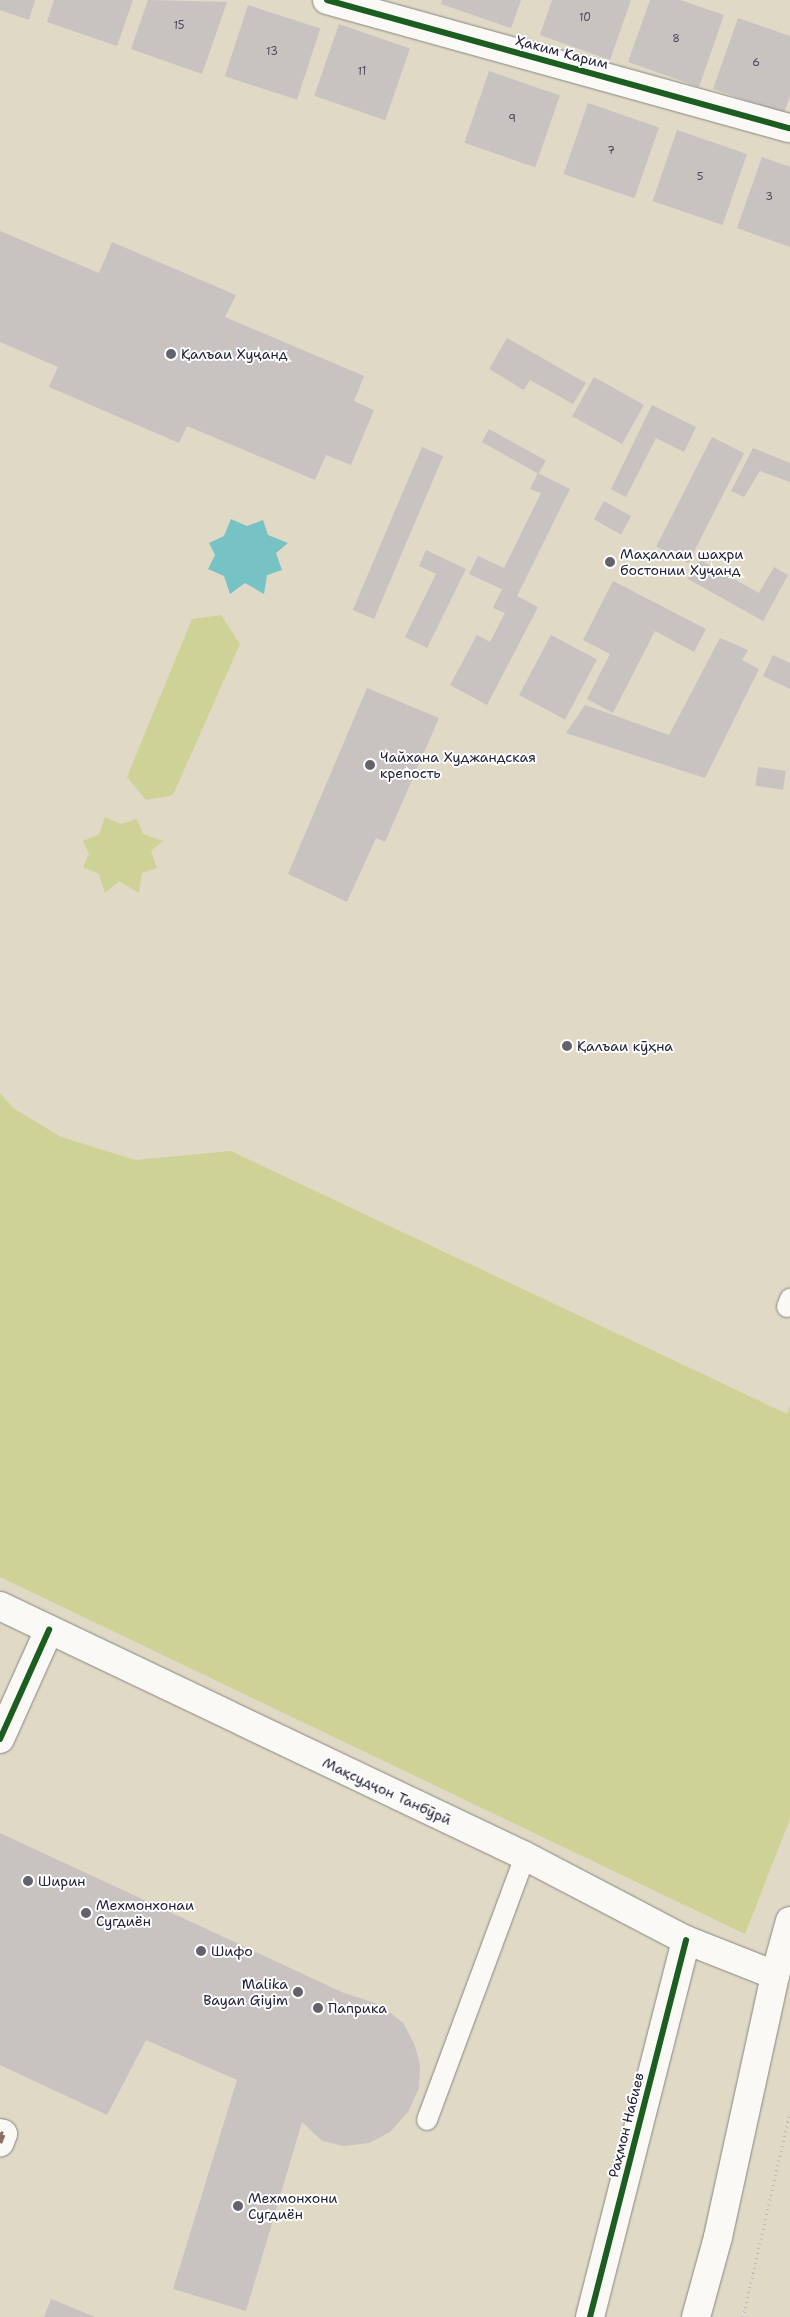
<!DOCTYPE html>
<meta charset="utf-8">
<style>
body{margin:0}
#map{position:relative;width:790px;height:2317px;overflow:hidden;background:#e0d9c5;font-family:"Shantell Sans",sans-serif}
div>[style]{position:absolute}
.green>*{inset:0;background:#ced296}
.water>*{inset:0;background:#77c2c4}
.building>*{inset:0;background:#c8c2c1;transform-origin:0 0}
.path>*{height:3px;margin-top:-1.5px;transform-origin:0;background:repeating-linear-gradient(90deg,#bbbab8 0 1px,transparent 0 5px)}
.roads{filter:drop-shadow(0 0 1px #8a8681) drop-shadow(0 0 1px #8a8681)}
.lane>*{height:20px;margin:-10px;padding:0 10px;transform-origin:10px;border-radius:10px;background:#faf9f6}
.street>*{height:28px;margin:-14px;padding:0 14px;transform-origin:14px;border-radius:14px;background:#faf9f6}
.secondary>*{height:28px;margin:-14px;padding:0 14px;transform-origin:14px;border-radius:14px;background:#faf9f6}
.quiet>*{height:5px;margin-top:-2.5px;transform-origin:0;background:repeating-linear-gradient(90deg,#8d6e63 0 10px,transparent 0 15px)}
.cycleway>*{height:6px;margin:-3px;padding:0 3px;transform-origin:3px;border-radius:3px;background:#1b5e20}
.dots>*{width:14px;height:14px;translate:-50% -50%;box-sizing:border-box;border:2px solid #fff;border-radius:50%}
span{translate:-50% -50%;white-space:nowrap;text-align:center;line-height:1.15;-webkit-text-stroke:4px #fff;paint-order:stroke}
.number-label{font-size:11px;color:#4c4a5c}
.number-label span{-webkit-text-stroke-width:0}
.street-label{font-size:14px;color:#22223b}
.poi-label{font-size:14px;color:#22223b}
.left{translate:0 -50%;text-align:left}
.right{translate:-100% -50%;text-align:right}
</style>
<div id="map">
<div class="green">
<i style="clip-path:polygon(221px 615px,240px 644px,173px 795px,146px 800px,127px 777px,192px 619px)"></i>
<i style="clip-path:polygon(105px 817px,121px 824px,137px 819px,143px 834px,163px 841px,151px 851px,157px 868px,142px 873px,139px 893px,119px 881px,105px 893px,99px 874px,83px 867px,89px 854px,83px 841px,99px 834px)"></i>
<i style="clip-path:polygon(0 1093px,13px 1108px,61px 1137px,135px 1160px,231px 1151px,787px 1414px,790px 1406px,790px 1819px,745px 1934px,0 1577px)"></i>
</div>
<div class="water">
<i style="clip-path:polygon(231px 519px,247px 526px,263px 520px,268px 535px,288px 543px,276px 553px,282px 570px,267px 575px,264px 594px,245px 583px,230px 594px,224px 576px,208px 569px,215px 555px,209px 543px,224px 536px)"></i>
</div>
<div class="building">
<i style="clip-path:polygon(0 0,35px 0,29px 20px,0 10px)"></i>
<i style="clip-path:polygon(54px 0,133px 0,117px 46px,47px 22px)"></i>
<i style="clip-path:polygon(148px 0,227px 2px,202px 74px,131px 49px)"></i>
<i style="clip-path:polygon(442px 0,521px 0,511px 28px,441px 4px)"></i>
<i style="clip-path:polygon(552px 0,631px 0,610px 60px,540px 35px)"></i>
<i style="clip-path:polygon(650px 0,680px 0,724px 15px,699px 87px,628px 62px)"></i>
<i style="left:248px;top:5px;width:76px;height:75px;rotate:18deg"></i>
<i style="clip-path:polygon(738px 18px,790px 36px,790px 96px,784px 113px,713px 89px)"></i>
<i style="left:339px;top:24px;width:75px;height:76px;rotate:19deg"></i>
<i style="left:489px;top:71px;width:75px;height:76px;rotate:19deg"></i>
<i style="left:588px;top:103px;width:75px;height:75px;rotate:19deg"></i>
<i style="left:677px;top:130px;width:74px;height:75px;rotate:19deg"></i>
<i style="clip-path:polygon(762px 157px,790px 167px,790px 247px,737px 228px)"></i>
<i style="clip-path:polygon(0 231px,99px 273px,112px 242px,236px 295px,225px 317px,364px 376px,354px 401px,374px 410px,351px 465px,326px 455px,315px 480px,187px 426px,179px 443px,49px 387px,58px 367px,0 342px)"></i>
<i style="clip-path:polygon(507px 338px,586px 383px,573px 404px,530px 380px,524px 390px,489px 369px)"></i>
<i style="left:594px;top:377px;width:57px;height:45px;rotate:29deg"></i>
<i style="clip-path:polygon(652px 405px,696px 427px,684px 452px,656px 438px,626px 497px,611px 489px)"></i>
<i style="left:489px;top:429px;width:65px;height:15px;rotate:29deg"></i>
<i style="left:712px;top:437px;width:36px;height:123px;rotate:27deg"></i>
<i style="left:422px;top:447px;width:23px;height:177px;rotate:23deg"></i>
<i style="clip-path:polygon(753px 448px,790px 463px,790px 482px,760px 471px,744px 497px,731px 491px)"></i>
<i style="clip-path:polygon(538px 473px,570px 489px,517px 596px,538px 607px,487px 705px,450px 685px,477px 635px,490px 642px,505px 613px,493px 608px,502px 589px,469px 574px,478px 556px,504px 568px,541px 493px,530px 489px)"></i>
<i style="left:604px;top:501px;width:31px;height:21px;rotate:29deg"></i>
<i style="clip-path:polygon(426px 550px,466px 569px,427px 648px,405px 637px,436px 574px,419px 566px)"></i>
<i style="clip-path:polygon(700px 560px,759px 593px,774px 567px,788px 575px,763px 621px,688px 579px)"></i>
<i style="clip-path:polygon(613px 581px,706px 629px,694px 652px,655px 631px,613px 713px,587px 699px,610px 654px,583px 640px)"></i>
<i style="left:551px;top:635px;width:52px;height:68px;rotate:28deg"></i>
<i style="clip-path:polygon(720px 638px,748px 650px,742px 660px,759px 669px,705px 778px,566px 733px,585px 705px,669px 735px)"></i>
<i style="clip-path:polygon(773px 655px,790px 663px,790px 689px,763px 676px)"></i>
<i style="clip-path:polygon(367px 688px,439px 718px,385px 842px,376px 838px,347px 902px,288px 874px)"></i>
<i style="left:758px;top:767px;width:28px;height:19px;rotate:8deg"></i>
<i style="clip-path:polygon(0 1833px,344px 1993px,381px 2005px,403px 2023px,414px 2043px,420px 2064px,419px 2088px,408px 2112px,390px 2132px,369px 2143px,343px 2146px,322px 2141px,302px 2122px,246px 2311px,173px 2289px,237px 2080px,146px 2040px,107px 2115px,0 2065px)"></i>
<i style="clip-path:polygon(51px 2299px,95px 2317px,44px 2317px)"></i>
</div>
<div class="path">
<i style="left:743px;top:2317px;width:210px;rotate:-77.1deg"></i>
</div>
<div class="roads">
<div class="lane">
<i style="left:787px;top:1307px;width:9px;rotate:-69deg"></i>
<i style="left:427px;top:2120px;width:282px;rotate:-69.6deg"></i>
</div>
<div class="street">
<i style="left:327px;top:0;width:480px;rotate:15.5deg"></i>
<i style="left:0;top:1739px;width:120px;rotate:-65.8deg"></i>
<i style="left:0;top:2133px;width:3px;rotate:18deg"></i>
<i style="left:3px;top:2134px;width:9px;rotate:111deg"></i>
<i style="left:590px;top:2317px;width:389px;rotate:-75.7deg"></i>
</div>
<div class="secondary">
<i style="left:0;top:1606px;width:581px;rotate:25.46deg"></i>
<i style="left:525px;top:1856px;width:182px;rotate:27.6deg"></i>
<i style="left:686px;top:1940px;width:96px;rotate:21.5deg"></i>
<i style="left:696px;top:2317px;width:83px;rotate:-74.6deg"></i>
<i style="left:718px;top:2237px;width:268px;rotate:-77.7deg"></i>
<i style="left:775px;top:1975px;width:56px;rotate:-74.5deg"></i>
</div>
</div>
<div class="quiet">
<i style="left:0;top:2133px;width:3px;rotate:18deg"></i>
<i style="left:3px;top:2134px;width:9px;rotate:111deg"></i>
</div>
<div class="cycleway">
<i style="left:327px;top:0;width:480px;rotate:15.5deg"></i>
<i style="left:0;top:1739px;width:120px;rotate:-65.8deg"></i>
<i style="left:590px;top:2317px;width:389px;rotate:-75.7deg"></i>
</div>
<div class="dots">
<i style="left:171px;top:354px;background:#64626b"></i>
<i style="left:610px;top:562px;background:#64626b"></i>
<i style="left:370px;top:765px;background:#64626b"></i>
<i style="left:567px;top:1046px;background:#64626b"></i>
<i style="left:28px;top:1881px;background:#64626b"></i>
<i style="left:86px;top:1913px;background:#64626b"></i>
<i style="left:201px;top:1951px;background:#64626b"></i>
<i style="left:298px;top:1992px;background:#64626b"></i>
<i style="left:318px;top:2008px;background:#64626b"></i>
<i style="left:238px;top:2206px;background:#64626b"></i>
</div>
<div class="number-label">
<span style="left:585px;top:18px">10</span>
<span style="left:179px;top:26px">15</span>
<span style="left:676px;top:39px">8</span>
<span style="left:272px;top:52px">13</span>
<span style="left:756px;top:63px">6</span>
<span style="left:362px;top:72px">11</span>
<span style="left:512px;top:119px">9</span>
<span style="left:611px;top:151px">7</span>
<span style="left:700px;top:177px">5</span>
<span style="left:769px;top:197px">3</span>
</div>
<div class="street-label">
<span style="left:562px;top:52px;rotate:15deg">Ҳаким Карим</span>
<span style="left:387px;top:1791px;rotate:25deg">Мақсудҷон Танбӯрӣ</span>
<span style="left:626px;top:2125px;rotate:-76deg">Раҳмон Набиев</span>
</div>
<div class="poi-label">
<span class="left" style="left:181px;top:354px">Қалъаи Хуҷанд</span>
<span class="left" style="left:620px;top:562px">Маҳаллаи шаҳри<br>бостонии Хуҷанд</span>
<span class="left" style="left:380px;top:765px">Чайхана Худжандская<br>крепость</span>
<span class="left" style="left:577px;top:1046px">Қалъаи кӯҳна</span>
<span class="left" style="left:38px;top:1881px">Ширин</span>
<span class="left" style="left:96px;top:1913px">Мехмонхонаи<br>Сугдиён</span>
<span class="left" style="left:211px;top:1951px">Шифо</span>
<span class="right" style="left:288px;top:1992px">Malika<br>Bayan Giyim</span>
<span class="left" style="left:328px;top:2008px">Паприка</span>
<span class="left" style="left:248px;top:2206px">Мехмонхони<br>Сугдиён</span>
</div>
</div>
